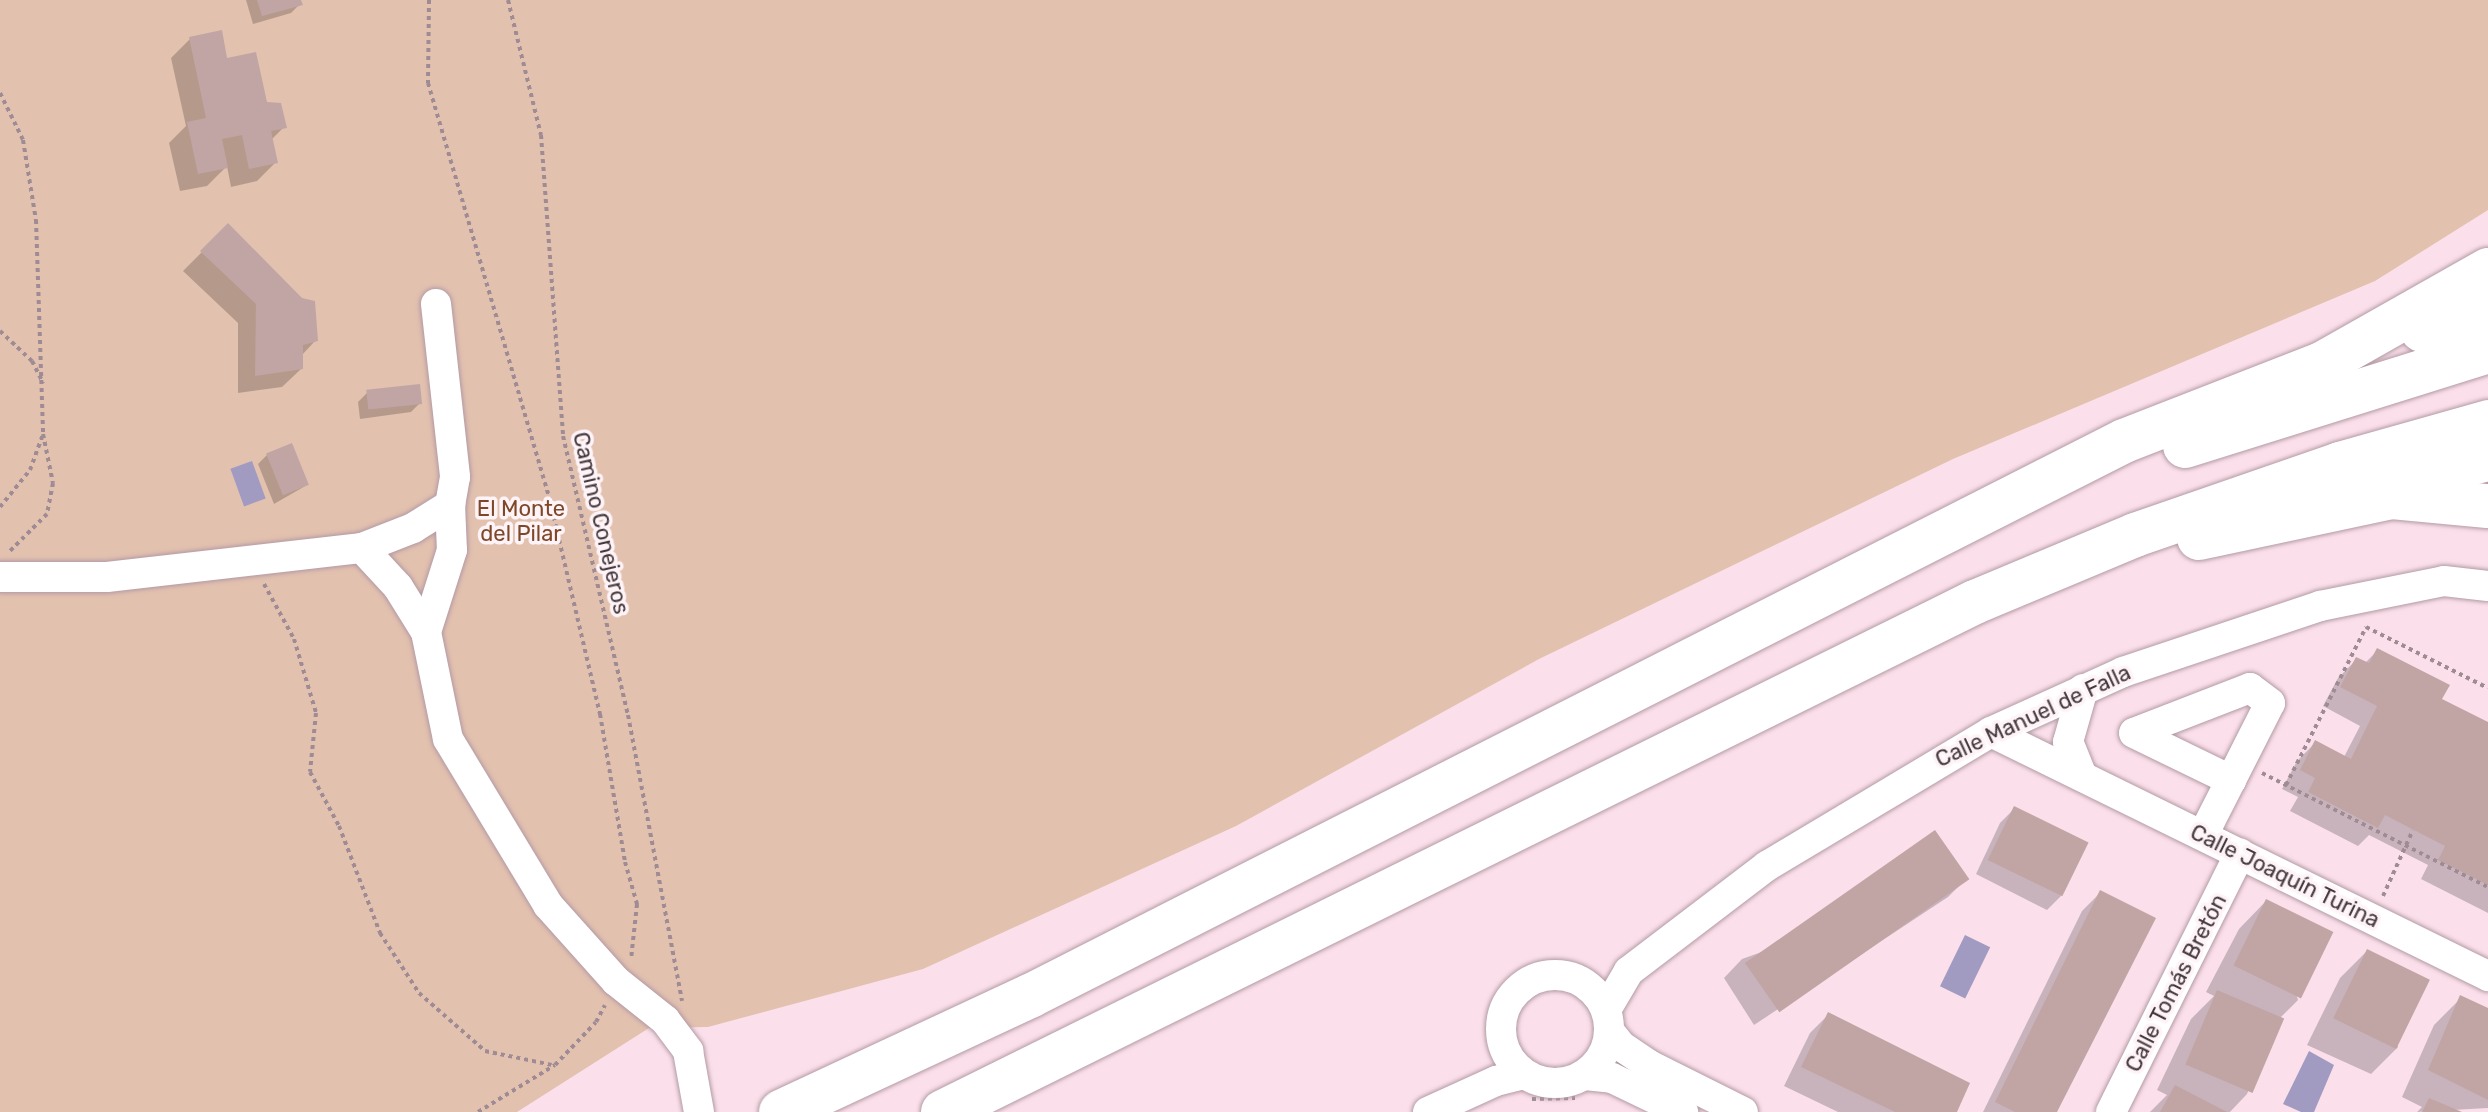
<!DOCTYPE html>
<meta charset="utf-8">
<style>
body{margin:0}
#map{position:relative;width:2488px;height:1112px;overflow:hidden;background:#fbe0eb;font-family:Rubik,sans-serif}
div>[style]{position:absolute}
.green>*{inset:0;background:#e3c1af}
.water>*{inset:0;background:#a19ac1;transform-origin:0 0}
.shadow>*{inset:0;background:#0003}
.building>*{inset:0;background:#c1a5a4;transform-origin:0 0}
.path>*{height:4px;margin-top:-2px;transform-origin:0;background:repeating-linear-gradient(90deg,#9e8b93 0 4px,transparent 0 8px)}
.roads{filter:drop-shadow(0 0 2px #b39aa4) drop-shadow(0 0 2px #b39aa4)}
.minor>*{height:30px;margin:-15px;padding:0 15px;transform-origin:15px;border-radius:15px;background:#fff}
.minor>.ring{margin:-15px;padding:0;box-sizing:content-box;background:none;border:30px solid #fff;border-radius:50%}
.highway>*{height:44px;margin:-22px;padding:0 22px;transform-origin:22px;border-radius:22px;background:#fff}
span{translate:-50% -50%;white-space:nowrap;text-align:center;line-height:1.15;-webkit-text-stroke:7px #fef3f7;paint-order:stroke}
.park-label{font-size:22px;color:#7d4728}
.street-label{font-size:22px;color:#43383c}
</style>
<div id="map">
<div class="green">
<i style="clip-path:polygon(0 0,2488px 0,2488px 210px,2375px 281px,1953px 459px,1539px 659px,1236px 826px,923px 969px,708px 1027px,649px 1028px,517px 1112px,0 1112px)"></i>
</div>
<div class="water">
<i style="left:252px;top:461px;width:40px;height:23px;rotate:70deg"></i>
<i style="left:1965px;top:935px;width:28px;height:57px;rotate:26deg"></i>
<i style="clip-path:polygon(2309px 1051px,2334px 1065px,2314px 1112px,2301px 1112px,2283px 1104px)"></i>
</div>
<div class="shadow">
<i style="clip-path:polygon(246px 0,299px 0,300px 4px,291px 13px,253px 24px)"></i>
<i style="clip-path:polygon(190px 39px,226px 60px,284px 127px,271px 140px,276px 162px,257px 181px,231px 187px,227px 166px,207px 186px,180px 191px,169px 143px,186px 126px,171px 58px)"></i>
<i style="clip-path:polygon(228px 226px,316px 340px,301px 356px,301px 369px,282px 387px,238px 393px,238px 323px,183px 271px)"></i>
<i style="clip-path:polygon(367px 393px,420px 403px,411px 412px,360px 419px,358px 402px)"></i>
<i style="clip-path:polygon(267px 455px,307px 485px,274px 504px,258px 464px)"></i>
<i style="clip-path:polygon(2378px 650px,2440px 700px,2488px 724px,2488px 913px,2421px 879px,2428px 865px,2369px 835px,2358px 846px,2290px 811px,2298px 797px,2282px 789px,2297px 761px,2315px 743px,2344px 757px,2360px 726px,2323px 706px,2338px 678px,2357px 659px,2365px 663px)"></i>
<i style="clip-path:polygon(2014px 809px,2061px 896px,2047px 910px,1976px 874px,2000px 823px)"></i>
<i style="clip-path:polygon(1966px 879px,1948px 897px,1754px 1025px,1724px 978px,1742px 959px)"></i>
<i style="clip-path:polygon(2101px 892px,2055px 1112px,1983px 1112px,2082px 911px)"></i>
<i style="clip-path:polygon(2266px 901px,2298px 1000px,2279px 1019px,2247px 1094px,2230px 1112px,2150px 1112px,2167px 1095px,2157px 1090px,2191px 1019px,2214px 996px,2206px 992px,2239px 929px)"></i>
<i style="clip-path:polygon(2367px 951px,2398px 1047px,2371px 1074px,2307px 1045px,2340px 978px)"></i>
<i style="clip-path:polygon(2461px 998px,2488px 1011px,2488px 1108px,2417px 1112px,2422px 1107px,2402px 1097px,2434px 1025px)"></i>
<i style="clip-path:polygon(1828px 1015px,1955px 1112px,1838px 1112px,1784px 1086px,1810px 1033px)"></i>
</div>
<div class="building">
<i style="clip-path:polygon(257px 0,301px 0,303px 5px,262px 16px)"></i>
<i style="clip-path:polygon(222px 30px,227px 58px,256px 52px,267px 102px,281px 103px,287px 128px,271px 131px,278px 163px,249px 169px,242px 135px,222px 139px,228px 168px,198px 174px,187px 122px,206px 118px,189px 37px)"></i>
<i style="clip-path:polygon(228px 223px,302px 298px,315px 301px,318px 341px,303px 345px,303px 369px,255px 376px,256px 304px,200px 251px)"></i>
<i style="left:420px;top:384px;width:20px;height:54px;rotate:84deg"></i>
<i style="left:292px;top:443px;width:45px;height:28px;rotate:68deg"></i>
<i style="clip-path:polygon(2377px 648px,2450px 685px,2442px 699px,2488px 722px,2488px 885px,2438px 860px,2445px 846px,2385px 815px,2378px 828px,2308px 792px,2315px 778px,2300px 770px,2315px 740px,2351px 759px,2377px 706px,2340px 687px,2356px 657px,2369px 663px)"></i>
<i style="left:2014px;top:806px;width:83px;height:60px;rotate:26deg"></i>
<i style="left:1935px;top:830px;width:60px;height:232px;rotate:55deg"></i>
<i style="clip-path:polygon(2100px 890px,2156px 918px,2057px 1112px,2015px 1112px,1995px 1102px)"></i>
<i style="left:2266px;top:899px;width:75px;height:74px;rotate:26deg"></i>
<i style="left:2367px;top:949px;width:70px;height:77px;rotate:26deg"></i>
<i style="left:2217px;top:990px;width:73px;height:81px;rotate:23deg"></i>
<i style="clip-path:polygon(2460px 995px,2488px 1008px,2488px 1100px,2428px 1070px)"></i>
<i style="clip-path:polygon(1828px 1012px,1970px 1083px,1957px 1112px,1895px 1112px,1801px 1067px)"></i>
<i style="clip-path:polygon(2175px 1085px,2227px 1112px,2160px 1112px)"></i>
<i style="clip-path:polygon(2429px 1098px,2462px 1112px,2422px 1112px)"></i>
</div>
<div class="path">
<i style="left:429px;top:0;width:83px;rotate:90.7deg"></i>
<i style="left:428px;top:83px;width:435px;rotate:73.7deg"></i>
<i style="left:550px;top:501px;width:219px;rotate:76.8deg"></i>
<i style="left:600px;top:714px;width:150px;rotate:80.4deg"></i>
<i style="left:625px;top:862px;width:44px;rotate:74.1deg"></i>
<i style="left:637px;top:904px;width:55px;rotate:96.2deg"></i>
<i style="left:508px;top:0;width:139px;rotate:76.3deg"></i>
<i style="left:541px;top:135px;width:302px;rotate:85.8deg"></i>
<i style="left:563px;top:436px;width:286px;rotate:76.9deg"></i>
<i style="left:628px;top:715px;width:291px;rotate:79.3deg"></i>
<i style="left:0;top:93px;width:52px;rotate:63.9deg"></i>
<i style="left:23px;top:140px;width:81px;rotate:80.8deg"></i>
<i style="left:36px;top:220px;width:214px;rotate:88.1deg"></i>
<i style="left:43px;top:434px;width:50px;rotate:78.5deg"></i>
<i style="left:53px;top:483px;width:32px;rotate:101deg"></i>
<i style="left:47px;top:514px;width:55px;rotate:135deg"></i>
<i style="left:0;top:331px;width:44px;rotate:43.2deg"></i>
<i style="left:32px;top:361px;width:25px;rotate:63deg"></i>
<i style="left:0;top:507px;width:48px;rotate:-51deg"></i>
<i style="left:30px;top:470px;width:38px;rotate:-70deg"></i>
<i style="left:264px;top:584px;width:63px;rotate:61.4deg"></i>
<i style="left:294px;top:639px;width:77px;rotate:73.4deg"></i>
<i style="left:316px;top:713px;width:59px;rotate:95.8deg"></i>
<i style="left:310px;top:772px;width:61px;rotate:61.8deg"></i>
<i style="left:339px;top:826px;width:115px;rotate:69deg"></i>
<i style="left:380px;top:933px;width:72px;rotate:57deg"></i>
<i style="left:419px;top:993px;width:88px;rotate:41.3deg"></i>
<i style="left:485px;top:1051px;width:68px;rotate:11.8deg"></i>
<i style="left:2262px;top:773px;width:253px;rotate:26.8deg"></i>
<i style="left:2286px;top:785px;width:177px;rotate:-63.1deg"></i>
<i style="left:2366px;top:627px;width:136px;rotate:26.6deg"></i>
<i style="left:2383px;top:896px;width:72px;rotate:-65.6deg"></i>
<i style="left:1532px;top:1099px;width:43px;rotate:-1.3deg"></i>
<i style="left:478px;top:1112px;width:90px;rotate:-31.4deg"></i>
<i style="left:555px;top:1065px;width:59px;rotate:-46.4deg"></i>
<i style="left:596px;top:1022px;width:19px;rotate:-62deg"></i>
</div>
<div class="roads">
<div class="minor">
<i style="left:436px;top:304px;width:174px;rotate:83.7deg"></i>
<i style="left:455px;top:477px;width:28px;rotate:100deg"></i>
<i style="left:450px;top:505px;width:45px;rotate:87.5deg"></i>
<i style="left:452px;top:550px;width:86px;rotate:107.6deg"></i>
<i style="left:426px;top:632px;width:109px;rotate:78.4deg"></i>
<i style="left:448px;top:739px;width:194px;rotate:58.9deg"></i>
<i style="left:548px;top:905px;width:102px;rotate:48.2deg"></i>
<i style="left:616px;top:981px;width:63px;rotate:38.5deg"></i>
<i style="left:665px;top:1020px;width:39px;rotate:53deg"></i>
<i style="left:688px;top:1051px;width:62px;rotate:79.8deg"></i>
<i style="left:362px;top:548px;width:53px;rotate:47.3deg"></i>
<i style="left:398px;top:587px;width:53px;rotate:58.1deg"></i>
<i style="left:0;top:577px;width:107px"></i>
<i style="left:107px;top:577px;width:257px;rotate:-6.5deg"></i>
<i style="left:362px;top:548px;width:55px;rotate:-21.4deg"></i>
<i style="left:413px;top:528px;width:44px;rotate:-31.9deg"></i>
<i style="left:1991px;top:732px;width:554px;rotate:26.15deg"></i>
<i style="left:2082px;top:776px;width:37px;rotate:-112deg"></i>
<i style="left:2068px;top:742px;width:55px;rotate:-74.2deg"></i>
<i style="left:2203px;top:835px;width:62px;rotate:-63deg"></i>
<i style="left:2231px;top:780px;width:86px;rotate:-63.1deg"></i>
<i style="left:2270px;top:703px;width:25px;rotate:-143deg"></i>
<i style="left:2250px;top:688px;width:124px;rotate:158.8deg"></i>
<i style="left:2134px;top:733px;width:108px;rotate:25.9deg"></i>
<i class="ring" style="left:1501px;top:975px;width:78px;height:78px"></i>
<i style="left:1606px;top:1010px;width:45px;rotate:-59.5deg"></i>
<i style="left:1629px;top:971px;width:173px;rotate:-37.3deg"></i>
<i style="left:1767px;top:866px;width:261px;rotate:-30.9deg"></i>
<i style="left:1991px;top:732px;width:145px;rotate:-24.4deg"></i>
<i style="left:2123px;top:672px;width:208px;rotate:-18.5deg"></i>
<i style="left:2320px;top:606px;width:126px;rotate:-11.4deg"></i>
<i style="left:2444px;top:581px;width:44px;rotate:6.5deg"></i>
<i style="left:1609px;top:1031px;width:19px;rotate:51deg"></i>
<i style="left:1621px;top:1046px;width:34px;rotate:34deg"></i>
<i style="left:1649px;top:1065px;width:105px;rotate:26.6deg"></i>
<i style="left:1585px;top:1075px;width:27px;rotate:6deg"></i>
<i style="left:1612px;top:1078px;width:79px;rotate:25.6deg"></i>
<i style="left:1428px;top:1112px;width:75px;rotate:-24.5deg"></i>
<i style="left:1496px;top:1081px;width:29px;rotate:-14deg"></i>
<i style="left:2111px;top:1112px;width:289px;rotate:-63.5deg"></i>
</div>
<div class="highway">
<i style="left:2422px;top:330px;width:70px;rotate:-18.4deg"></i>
<i style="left:2185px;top:446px;width:318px;rotate:-17.4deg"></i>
<i style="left:2370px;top:488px;width:122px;rotate:-13.8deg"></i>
<i style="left:2199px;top:538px;width:197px;rotate:-12deg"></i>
<i style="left:2392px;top:497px;width:96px;rotate:5.4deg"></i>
<i style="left:781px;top:1112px;width:275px;rotate:-25deg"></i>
<i style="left:1030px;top:996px;width:1227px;rotate:-26.9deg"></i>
<i style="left:2124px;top:441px;width:212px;rotate:-21.3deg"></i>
<i style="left:2322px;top:364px;width:191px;rotate:-29.5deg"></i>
<i style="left:943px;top:1112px;width:1151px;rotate:-26.3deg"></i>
<i style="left:1975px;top:602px;width:173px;rotate:-22.7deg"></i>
<i style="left:2135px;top:535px;width:217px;rotate:-19.1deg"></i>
<i style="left:2340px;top:464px;width:154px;rotate:-15.8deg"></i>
</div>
</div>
<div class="park-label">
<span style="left:521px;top:521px">El Monte<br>del Pilar</span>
</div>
<div class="street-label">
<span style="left:601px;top:523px;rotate:77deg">Camino Conejeros</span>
<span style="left:2033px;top:716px;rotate:-25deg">Calle Manuel de Falla</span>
<span style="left:2285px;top:876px;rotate:26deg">Calle Joaquín Turina</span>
<span style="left:2176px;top:983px;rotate:-63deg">Calle Tomás Bretón</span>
</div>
</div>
